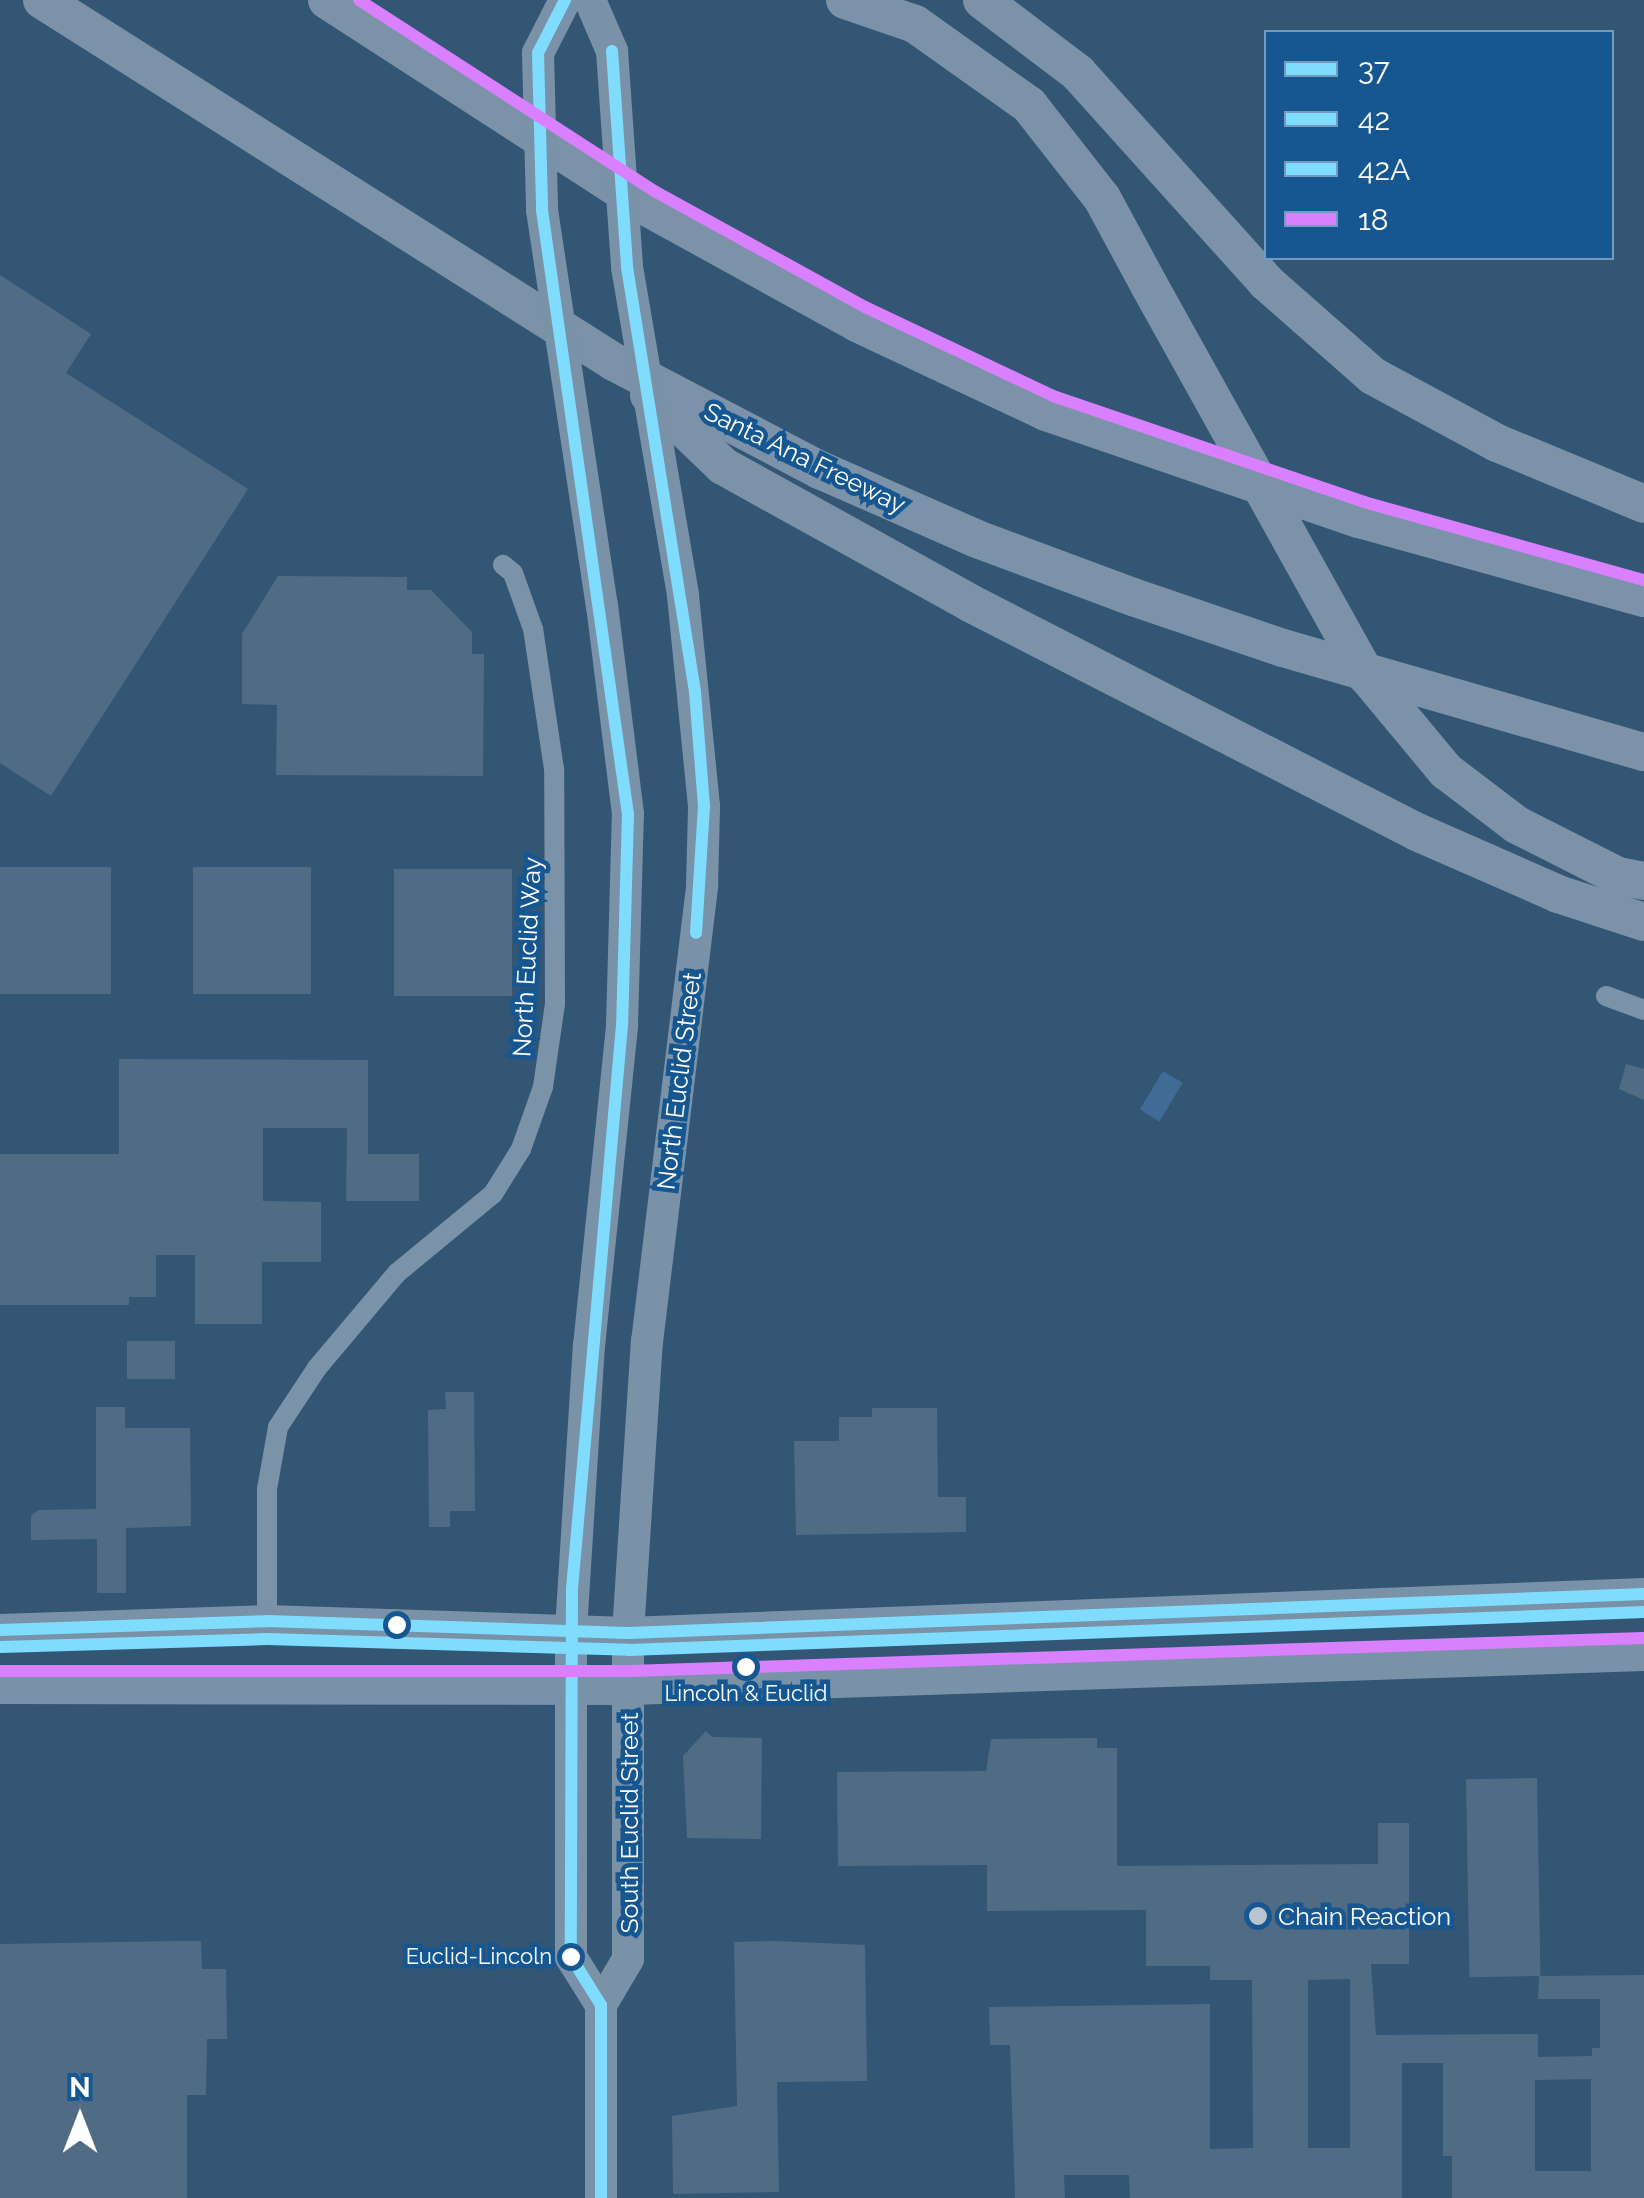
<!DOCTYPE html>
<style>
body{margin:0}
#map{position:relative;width:1644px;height:2198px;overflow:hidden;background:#335675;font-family:Raleway,sans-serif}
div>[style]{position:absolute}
.water>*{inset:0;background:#3f6b94;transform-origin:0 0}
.building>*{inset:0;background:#506c85;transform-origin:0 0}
.street>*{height:20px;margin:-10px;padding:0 10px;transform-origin:10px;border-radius:10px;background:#7b93a8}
.primary>*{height:32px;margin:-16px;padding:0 16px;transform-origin:16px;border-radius:16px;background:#7a92a7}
.highway>*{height:38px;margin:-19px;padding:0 19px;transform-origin:19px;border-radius:19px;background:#7c92a8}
.primary-bridge>*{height:32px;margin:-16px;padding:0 16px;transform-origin:16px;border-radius:16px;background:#7a92a7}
.highway-bridge>*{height:38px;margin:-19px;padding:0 19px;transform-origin:19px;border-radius:19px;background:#7c92a8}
.bus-1>*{height:12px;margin:-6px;padding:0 6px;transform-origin:6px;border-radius:6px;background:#80dcff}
.bus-2>*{height:12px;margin:-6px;padding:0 6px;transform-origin:6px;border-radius:6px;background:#80dcff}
.bus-3>*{height:12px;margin:-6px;padding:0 6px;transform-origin:6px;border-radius:6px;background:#80dcff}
.bus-4>*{height:12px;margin:-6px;padding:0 6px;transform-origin:6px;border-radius:6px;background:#d880ff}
.dots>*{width:28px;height:28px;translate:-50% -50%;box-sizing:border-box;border:5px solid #175791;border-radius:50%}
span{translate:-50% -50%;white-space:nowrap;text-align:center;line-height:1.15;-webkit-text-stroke:9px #175791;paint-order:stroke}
.bus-label{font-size:22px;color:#fff}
.right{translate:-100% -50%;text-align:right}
.street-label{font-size:25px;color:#fff}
.poi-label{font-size:25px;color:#fff}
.left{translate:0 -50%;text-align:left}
.legend{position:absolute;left:1264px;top:30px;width:350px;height:230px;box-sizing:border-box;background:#175791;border:2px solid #749abd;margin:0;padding:12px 18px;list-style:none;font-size:30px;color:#fff}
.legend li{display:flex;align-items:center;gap:20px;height:50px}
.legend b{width:50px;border:2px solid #749abd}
.north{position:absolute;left:30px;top:2068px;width:100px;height:100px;-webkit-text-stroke:8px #175791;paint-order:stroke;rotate:0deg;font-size:28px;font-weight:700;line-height:40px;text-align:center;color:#fff}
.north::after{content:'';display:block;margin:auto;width:35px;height:45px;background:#fff;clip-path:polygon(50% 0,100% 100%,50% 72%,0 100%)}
</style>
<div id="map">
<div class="water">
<i style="left:1163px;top:1071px;width:23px;height:45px;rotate:31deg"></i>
</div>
<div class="building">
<i style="clip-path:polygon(0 275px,91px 334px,66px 373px,248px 489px,51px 796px,0 763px)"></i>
<i style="clip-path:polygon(278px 576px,407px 577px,407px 590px,431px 590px,472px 632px,472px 654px,484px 654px,483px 776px,276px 775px,277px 705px,242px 704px,242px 634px)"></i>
<i style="left:0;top:867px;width:111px;height:127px"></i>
<i style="left:193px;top:867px;width:118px;height:127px"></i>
<i style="left:394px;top:869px;width:118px;height:127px"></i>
<i style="clip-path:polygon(119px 1059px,368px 1060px,368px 1154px,419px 1154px,419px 1201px,346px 1201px,347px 1128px,263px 1128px,263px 1201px,321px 1202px,321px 1262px,262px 1262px,262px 1324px,195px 1324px,195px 1255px,156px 1255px,156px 1297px,129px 1297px,129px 1305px,0 1305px,0 1154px,119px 1154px)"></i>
<i style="clip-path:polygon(1626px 1064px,1644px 1069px,1644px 1100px,1619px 1089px)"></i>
<i style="left:127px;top:1341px;width:48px;height:38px"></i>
<i style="clip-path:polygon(445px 1392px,474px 1392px,475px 1511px,450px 1511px,450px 1527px,429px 1527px,428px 1410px,446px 1409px)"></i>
<i style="clip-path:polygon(96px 1407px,125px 1407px,125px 1428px,190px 1428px,191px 1526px,126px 1528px,126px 1593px,97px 1593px,97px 1539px,31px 1540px,31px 1516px,38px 1510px,96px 1509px)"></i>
<i style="clip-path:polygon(872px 1408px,937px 1408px,938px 1497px,966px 1497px,966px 1532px,796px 1535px,794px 1441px,839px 1441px,839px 1417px,872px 1417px)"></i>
<i style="clip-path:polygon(706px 1731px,712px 1737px,762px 1738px,761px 1839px,687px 1838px,683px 1756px)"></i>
<i style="clip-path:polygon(evenodd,1097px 1738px,1097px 1748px,1117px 1748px,1117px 1866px,1378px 1864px,1378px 1823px,1409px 1823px,1409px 1964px,1371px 1964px,1376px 2035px,1538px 2034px,1538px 2057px,1592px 2056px,1592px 2048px,1600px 2048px,1600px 1999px,1538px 1999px,1539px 1976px,1644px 1975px,1644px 2198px,1452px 2198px,1452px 2156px,1443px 2156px,1443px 2063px,1402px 2063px,1402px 2198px,1130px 2198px,1129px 2175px,1064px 2175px,1065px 2198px,1015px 2198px,1010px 2045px,990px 2045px,989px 2007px,1210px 2004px,1210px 2149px,1253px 2148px,1252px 1980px,1210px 1980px,1210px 1966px,1146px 1966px,1146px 1910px,987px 1911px,987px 1865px,838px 1866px,837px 1772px,986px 1771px,991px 1739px,1097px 1738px,1350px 1979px,1350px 2148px,1308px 2148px,1308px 1980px,1350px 1979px,1097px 1738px,1591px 2079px,1591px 2171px,1535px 2171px,1535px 2080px,1591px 2079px)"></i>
<i style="left:1537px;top:1778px;width:198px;height:71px;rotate:89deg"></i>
<i style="clip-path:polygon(181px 1941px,201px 1941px,202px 1969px,226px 1969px,227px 2039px,207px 2039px,206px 2095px,187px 2095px,187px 2198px,0 2198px,0 1944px)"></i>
<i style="clip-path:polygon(775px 1941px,865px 1945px,867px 2081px,777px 2082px,779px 2192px,673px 2194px,672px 2116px,737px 2106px,734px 1942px)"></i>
</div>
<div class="street">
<i style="left:1606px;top:996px;width:40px;rotate:20.2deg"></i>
<i style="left:267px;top:1621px;width:132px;rotate:-90deg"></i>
<i style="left:267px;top:1489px;width:63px;rotate:-79.9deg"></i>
<i style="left:278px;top:1427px;width:71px;rotate:-56.5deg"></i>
<i style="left:317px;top:1368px;width:124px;rotate:-49.9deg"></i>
<i style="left:397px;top:1273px;width:124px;rotate:-39.5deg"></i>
<i style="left:493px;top:1194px;width:53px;rotate:-58.1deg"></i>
<i style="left:521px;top:1149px;width:66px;rotate:-70.5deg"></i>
<i style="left:543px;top:1087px;width:84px;rotate:-81.8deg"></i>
<i style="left:555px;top:1004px;width:235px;rotate:-90.2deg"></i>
<i style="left:554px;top:769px;width:142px;rotate:-98.5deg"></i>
<i style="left:533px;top:629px;width:59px;rotate:-109.7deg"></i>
<i style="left:513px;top:573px;width:13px;rotate:-141deg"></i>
</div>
<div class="primary">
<i style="left:590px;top:0;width:56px;rotate:66.7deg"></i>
<i style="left:538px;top:53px;width:59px;rotate:-63deg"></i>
<i style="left:0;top:1630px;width:267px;rotate:-1.9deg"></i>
<i style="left:267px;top:1621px;width:361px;rotate:1.9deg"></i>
<i style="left:628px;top:1633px;width:1017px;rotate:-2.2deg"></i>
<i style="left:0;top:1688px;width:630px;rotate:0.09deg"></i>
<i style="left:630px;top:1689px;width:1015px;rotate:-1.92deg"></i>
<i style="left:601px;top:2005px;width:57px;rotate:-122deg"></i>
<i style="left:571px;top:1957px;width:327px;rotate:-90deg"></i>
<i style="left:571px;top:1630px;width:285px;rotate:-86.4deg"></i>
<i style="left:589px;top:1346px;width:323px;rotate:-84.1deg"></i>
<i style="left:622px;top:1025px;width:211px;rotate:-88.4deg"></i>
<i style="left:628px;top:814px;width:210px;rotate:-97.1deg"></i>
<i style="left:601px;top:2198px;width:193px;rotate:-90deg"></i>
<i style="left:601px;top:2005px;width:53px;rotate:-59.6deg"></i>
<i style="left:628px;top:1959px;width:326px;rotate:-90deg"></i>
<i style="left:628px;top:1633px;width:292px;rotate:-86.3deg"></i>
<i style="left:647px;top:1342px;width:460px;rotate:-83.1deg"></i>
<i style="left:702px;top:885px;width:79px;rotate:-88.5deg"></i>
<i style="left:704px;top:806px;width:212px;rotate:-95.7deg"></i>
</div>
<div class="highway">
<i style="left:42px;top:0;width:677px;rotate:32.33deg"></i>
<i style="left:614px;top:362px;width:233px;rotate:27.7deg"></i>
<i style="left:820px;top:470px;width:171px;rotate:23.7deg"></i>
<i style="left:977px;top:539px;width:166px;rotate:20.4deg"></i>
<i style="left:1133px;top:597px;width:158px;rotate:18.8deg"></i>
<i style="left:1283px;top:648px;width:376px;rotate:16.1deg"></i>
<i style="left:327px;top:0;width:381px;rotate:32.9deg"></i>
<i style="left:647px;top:207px;width:240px;rotate:28.9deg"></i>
<i style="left:857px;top:323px;width:209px;rotate:25.2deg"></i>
<i style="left:1046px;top:412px;width:331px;rotate:18.9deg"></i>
<i style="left:1359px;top:519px;width:296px;rotate:15.5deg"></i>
<i style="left:845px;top:0;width:74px;rotate:18.9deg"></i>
<i style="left:915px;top:24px;width:140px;rotate:35.4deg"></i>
<i style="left:1029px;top:105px;width:118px;rotate:51.9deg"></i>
<i style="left:1102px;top:198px;width:99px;rotate:61.6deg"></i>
<i style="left:982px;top:0;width:121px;rotate:37.2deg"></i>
<i style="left:1078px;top:73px;width:281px;rotate:48deg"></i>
<i style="left:1266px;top:282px;width:142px;rotate:41.3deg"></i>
<i style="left:1373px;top:376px;width:141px;rotate:28.4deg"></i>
<i style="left:1497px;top:443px;width:159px;rotate:22.5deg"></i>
<i style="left:649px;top:395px;width:103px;rotate:43.8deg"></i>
<i style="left:723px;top:466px;width:282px;rotate:29deg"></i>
<i style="left:970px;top:603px;width:502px;rotate:27.13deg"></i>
<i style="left:1417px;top:832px;width:154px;rotate:23.7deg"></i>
<i style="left:1558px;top:894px;width:90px;rotate:18deg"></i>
<i style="left:1517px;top:825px;width:113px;rotate:26.8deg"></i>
<i style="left:1618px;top:876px;width:26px;rotate:11deg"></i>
</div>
<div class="primary-bridge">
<i style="left:612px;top:51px;width:217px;rotate:86deg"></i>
<i style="left:627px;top:267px;width:333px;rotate:80.3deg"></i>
<i style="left:538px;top:53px;width:157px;rotate:88.5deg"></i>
<i style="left:542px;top:210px;width:401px;rotate:81.4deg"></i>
</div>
<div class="highway-bridge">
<i style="left:1149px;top:285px;width:448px;rotate:60.9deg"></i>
<i style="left:1367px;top:676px;width:124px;rotate:50.3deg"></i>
<i style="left:1446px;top:771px;width:89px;rotate:37.3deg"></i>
</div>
<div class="bus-1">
<i style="left:565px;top:0;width:59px;rotate:117deg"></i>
<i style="left:538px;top:53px;width:157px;rotate:88.5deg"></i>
<i style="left:542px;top:210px;width:610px;rotate:81.9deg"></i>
<i style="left:628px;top:814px;width:211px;rotate:91.6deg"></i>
<i style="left:622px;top:1025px;width:566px;rotate:95.07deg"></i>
<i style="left:572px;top:1589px;width:368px;rotate:90.2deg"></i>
<i style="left:571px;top:1957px;width:57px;rotate:58deg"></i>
<i style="left:601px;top:2005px;width:193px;rotate:90deg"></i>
<i style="left:612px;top:51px;width:217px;rotate:86deg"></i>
<i style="left:627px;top:267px;width:430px;rotate:80.9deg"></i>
<i style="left:695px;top:692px;width:114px;rotate:85.5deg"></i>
<i style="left:704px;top:806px;width:127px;rotate:93.6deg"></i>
</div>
<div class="bus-2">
<i style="left:0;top:1630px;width:267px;rotate:-1.9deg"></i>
<i style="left:267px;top:1621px;width:361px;rotate:1.9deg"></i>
<i style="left:628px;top:1633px;width:1017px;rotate:-2.2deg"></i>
</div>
<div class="bus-3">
<i style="left:1px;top:1647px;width:266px;rotate:-1.7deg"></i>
<i style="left:267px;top:1639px;width:362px;rotate:1.7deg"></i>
<i style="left:629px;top:1650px;width:1016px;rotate:-2.14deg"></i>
</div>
<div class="bus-4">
<i style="left:359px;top:0;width:354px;rotate:32.9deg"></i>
<i style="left:656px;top:192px;width:239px;rotate:28.8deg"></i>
<i style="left:865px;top:307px;width:208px;rotate:25.3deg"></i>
<i style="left:1053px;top:396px;width:329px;rotate:18.8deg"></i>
<i style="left:1364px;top:502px;width:291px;rotate:15.6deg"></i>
<i style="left:0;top:1671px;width:630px"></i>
<i style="left:630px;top:1671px;width:1014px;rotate:-1.87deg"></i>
</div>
<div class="dots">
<i style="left:397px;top:1625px;background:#fff"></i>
<i style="left:746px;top:1667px;background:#fff"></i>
<i style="left:1258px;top:1916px;background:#b8c4cf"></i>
<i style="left:571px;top:1957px;background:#fff"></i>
</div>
<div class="bus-label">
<span style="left:746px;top:1694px">Lincoln &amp; Euclid</span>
<span class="right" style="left:552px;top:1957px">Euclid-Lincoln</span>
</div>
<div class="street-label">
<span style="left:805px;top:458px;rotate:26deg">Santa Ana Freeway</span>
<span style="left:527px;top:957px;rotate:-87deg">North Euclid Way</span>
<span style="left:679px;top:1081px;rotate:-83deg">North Euclid Street</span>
<span style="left:629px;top:1823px;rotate:-90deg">South Euclid Street</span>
</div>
<div class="poi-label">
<span class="left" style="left:1278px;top:1916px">Chain Reaction</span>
</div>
<ul class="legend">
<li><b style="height:12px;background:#80dcff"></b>37</li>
<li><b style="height:12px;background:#80dcff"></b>42</li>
<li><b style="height:12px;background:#80dcff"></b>42A</li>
<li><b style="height:12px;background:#d880ff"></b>18</li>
</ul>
<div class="north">N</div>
</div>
